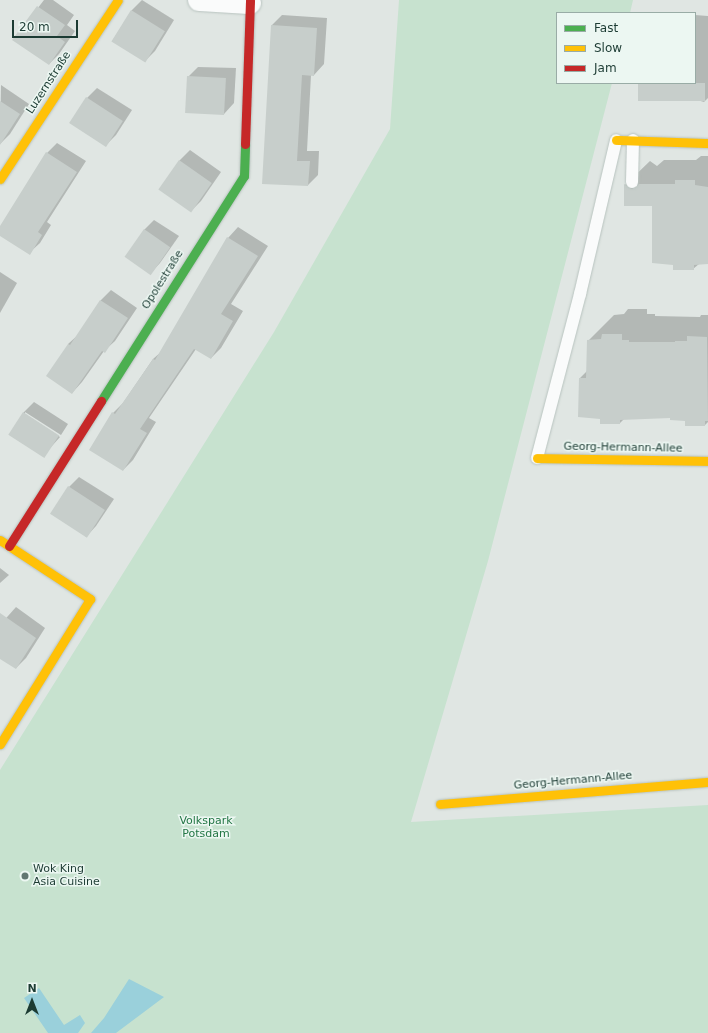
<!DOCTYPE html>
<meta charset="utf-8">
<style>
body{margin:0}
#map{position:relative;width:708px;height:1033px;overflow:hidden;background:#e0e6e3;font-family:"DejaVu Sans",sans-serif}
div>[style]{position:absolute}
.green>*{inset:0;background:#c7e2cf}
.water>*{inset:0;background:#9ad0db}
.shadow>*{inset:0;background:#0003}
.building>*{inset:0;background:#c7cecb;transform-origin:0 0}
.roads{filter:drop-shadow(0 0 1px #b8c3bf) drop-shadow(0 0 1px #b8c3bf)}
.lane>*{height:12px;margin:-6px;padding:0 6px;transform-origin:6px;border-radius:6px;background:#fafbfb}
.street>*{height:22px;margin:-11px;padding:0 11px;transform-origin:11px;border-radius:11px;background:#fafbfb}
.fast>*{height:9px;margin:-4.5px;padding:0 4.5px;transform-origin:4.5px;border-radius:4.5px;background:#4caf50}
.slow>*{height:9px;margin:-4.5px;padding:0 4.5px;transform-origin:4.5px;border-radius:4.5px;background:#ffc107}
.jam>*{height:9px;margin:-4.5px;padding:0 4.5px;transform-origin:4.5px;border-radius:4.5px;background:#c62828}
.dots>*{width:11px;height:11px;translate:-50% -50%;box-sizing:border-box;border:2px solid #ecf7f2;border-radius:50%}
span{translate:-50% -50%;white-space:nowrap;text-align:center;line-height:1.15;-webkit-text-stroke:3px #ecf7f2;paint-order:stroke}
.street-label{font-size:11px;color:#1c3b33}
.park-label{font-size:11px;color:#237645}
.poi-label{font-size:11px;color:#1c3b33}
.left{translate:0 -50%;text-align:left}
.legend{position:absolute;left:556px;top:12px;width:140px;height:72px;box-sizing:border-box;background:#ecf7f2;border:1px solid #99aca6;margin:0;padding:5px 7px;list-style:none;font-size:12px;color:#1c3b33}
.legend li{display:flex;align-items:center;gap:8px;height:20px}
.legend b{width:20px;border:1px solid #99aca6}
.north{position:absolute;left:12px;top:981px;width:40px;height:40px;-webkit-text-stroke:3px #ecf7f2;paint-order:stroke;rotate:0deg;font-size:11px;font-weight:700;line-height:16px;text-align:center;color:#1c3b33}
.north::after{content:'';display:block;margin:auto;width:14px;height:18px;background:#1c3b33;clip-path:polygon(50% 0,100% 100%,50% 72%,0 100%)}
.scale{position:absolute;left:12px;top:20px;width:66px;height:18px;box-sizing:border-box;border:2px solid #1c3b33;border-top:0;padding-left:5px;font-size:12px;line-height:14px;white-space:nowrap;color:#1c3b33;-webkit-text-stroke:3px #ecf7f2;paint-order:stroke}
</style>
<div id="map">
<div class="green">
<i style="clip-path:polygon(399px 0,633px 0,630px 13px,557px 13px,557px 83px,612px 83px,488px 561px,411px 822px,708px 805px,708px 1033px,0 1033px,0 770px,274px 332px,390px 129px)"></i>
</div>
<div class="water">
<i style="clip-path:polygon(129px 979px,164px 997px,116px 1033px,91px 1033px,104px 1018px)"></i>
<i style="clip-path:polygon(39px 988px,64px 1025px,80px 1015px,85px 1023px,78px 1033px,48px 1033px,24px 998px)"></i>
</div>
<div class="shadow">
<i style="clip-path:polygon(44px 0,53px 0,74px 15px,67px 25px,75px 31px,59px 54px,49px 64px,14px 39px)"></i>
<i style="clip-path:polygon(142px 0,174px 20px,155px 51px,145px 61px,113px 40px,132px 10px)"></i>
<i style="clip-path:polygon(282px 15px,327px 18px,324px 64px,314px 75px,311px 75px,307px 151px,319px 151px,318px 175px,308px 185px,263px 183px,272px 25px)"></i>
<i style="clip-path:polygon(695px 15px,708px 16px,708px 98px,704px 102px,639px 83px,695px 83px)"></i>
<i style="clip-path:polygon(198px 67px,236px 68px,234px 103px,224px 114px,188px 77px)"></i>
<i style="clip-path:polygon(1px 85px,29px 104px,10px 134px,0 144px)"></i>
<i style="clip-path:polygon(97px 88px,132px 110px,116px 135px,106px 145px,87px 98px)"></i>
<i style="clip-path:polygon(57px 143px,86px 161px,47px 222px,51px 225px,40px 243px,29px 253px,0 234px,0 228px,47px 153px)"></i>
<i style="clip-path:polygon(190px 150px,221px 172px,201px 201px,191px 211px,160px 189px,180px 160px)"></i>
<i style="clip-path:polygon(701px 156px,708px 156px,708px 264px,699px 264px,693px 269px,674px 264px,654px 205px,625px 205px,625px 185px,650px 161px,657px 166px,664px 160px,696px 160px)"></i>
<i style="clip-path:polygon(154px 220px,179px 236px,160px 263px,150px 274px,144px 230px)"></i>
<i style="clip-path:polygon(238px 227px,268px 246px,231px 304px,243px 311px,221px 348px,211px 358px,196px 349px,149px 418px,156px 422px,133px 460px,123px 470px,113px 413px,123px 403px,153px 359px,161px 352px,228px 238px)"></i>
<i style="clip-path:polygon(0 272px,17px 283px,0 313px)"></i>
<i style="clip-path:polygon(111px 290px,137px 308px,115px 341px,104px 351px,82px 382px,72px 393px,68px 344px,78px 335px,101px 300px)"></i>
<i style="clip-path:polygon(628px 309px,647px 309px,647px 314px,655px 314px,655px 316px,700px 317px,701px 315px,708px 315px,708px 422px,705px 425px,671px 417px,625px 418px,620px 423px,601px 418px,580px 378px,587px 371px,588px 341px,614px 315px,624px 314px)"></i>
<i style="clip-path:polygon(34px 402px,68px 424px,61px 435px,25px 412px,25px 414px,60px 437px,43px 456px,10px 435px,24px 412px)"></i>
<i style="clip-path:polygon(79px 477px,114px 499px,96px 526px,86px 537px,69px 487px)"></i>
<i style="clip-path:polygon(0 568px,9px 575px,0 583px)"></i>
<i style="clip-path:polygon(16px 607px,45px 628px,26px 658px,16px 668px,0 658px,0 625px)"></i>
</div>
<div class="building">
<i style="clip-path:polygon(37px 6px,65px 25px,57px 36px,65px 42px,49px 65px,12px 40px)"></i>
<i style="left:131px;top:10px;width:40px;height:37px;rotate:32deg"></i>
<i style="clip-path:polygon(271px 25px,317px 28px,314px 76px,302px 75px,297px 161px,310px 161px,308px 186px,262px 184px)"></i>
<i style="left:187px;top:76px;width:39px;height:37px;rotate:3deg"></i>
<i style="left:638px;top:83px;width:67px;height:18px"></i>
<i style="left:86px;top:97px;width:44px;height:31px;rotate:33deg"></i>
<i style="clip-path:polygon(0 101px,20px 114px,0 145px)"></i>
<i style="clip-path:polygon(46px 152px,77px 172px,38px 232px,42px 235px,30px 255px,0 236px,0 226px)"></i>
<i style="left:179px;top:160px;width:40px;height:36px;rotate:35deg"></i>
<i style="clip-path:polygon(675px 180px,695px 180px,695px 185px,708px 187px,708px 264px,694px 265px,694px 270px,673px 270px,673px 265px,652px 263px,652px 206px,624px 206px,624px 184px,632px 189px,639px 184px,675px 184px)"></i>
<i style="left:144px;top:229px;width:32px;height:34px;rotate:35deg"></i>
<i style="clip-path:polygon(227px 237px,258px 256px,221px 314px,233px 321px,211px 359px,194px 349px,140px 429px,147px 433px,123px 471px,89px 450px,112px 412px,115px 414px,153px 359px,155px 360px)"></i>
<i style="clip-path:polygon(100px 300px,128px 318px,105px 353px,102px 351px,72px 394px,46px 376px,68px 344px,70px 345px)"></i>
<i style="clip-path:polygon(602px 334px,622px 334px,622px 340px,629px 340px,629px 342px,675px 342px,675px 341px,687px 341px,687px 336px,707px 337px,708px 421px,705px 421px,705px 426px,685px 426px,685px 421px,670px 420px,670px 418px,620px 420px,620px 424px,600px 424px,600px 419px,578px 417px,579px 378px,586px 378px,587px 340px,601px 339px)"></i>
<i style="left:23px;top:412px;width:43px;height:27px;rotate:33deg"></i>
<i style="left:68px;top:486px;width:44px;height:33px;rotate:33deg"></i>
<i style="clip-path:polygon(0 613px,36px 638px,16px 669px,0 659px)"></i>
</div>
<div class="roads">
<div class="lane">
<i style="left:632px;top:182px;width:42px;rotate:-88.6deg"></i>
<i style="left:537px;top:458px;width:170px;rotate:-75.3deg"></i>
<i style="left:580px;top:294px;width:158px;rotate:-76.8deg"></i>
</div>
<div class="street">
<i style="left:199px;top:0;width:51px;rotate:3.4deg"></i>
</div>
<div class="fast">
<i style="left:101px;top:401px;width:267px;rotate:-57.6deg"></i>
<i style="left:244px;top:176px;width:32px;rotate:-88deg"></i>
</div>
<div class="slow">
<i style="left:616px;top:140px;width:92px;rotate:1.9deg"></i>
<i style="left:0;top:179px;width:214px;rotate:-56.6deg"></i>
<i style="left:537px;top:458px;width:171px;rotate:1deg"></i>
<i style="left:0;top:540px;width:108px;rotate:33.2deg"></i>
<i style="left:90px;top:599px;width:171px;rotate:121.8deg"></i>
<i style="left:440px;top:804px;width:269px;rotate:-4.7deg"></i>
</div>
<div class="jam">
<i style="left:245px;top:144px;width:144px;rotate:-88deg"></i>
<i style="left:9px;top:546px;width:172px;rotate:-57.6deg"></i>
</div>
</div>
<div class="dots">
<i style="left:25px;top:876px;background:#617771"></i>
</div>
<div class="street-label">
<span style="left:49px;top:83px;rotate:-57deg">Luzernstraße</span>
<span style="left:163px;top:280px;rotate:-58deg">Opolestraße</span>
<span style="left:623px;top:448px;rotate:1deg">Georg-Hermann-Allee</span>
<span style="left:573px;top:781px;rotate:-5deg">Georg-Hermann-Allee</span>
</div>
<div class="park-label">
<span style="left:206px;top:828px">Volkspark<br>Potsdam</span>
</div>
<div class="poi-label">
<span class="left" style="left:33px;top:876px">Wok King<br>Asia Cuisine</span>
</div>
<ul class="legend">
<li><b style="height:5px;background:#4caf50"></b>Fast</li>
<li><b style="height:5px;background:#ffc107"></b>Slow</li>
<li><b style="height:5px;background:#c62828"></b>Jam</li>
</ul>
<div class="north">N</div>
<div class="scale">20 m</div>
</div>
